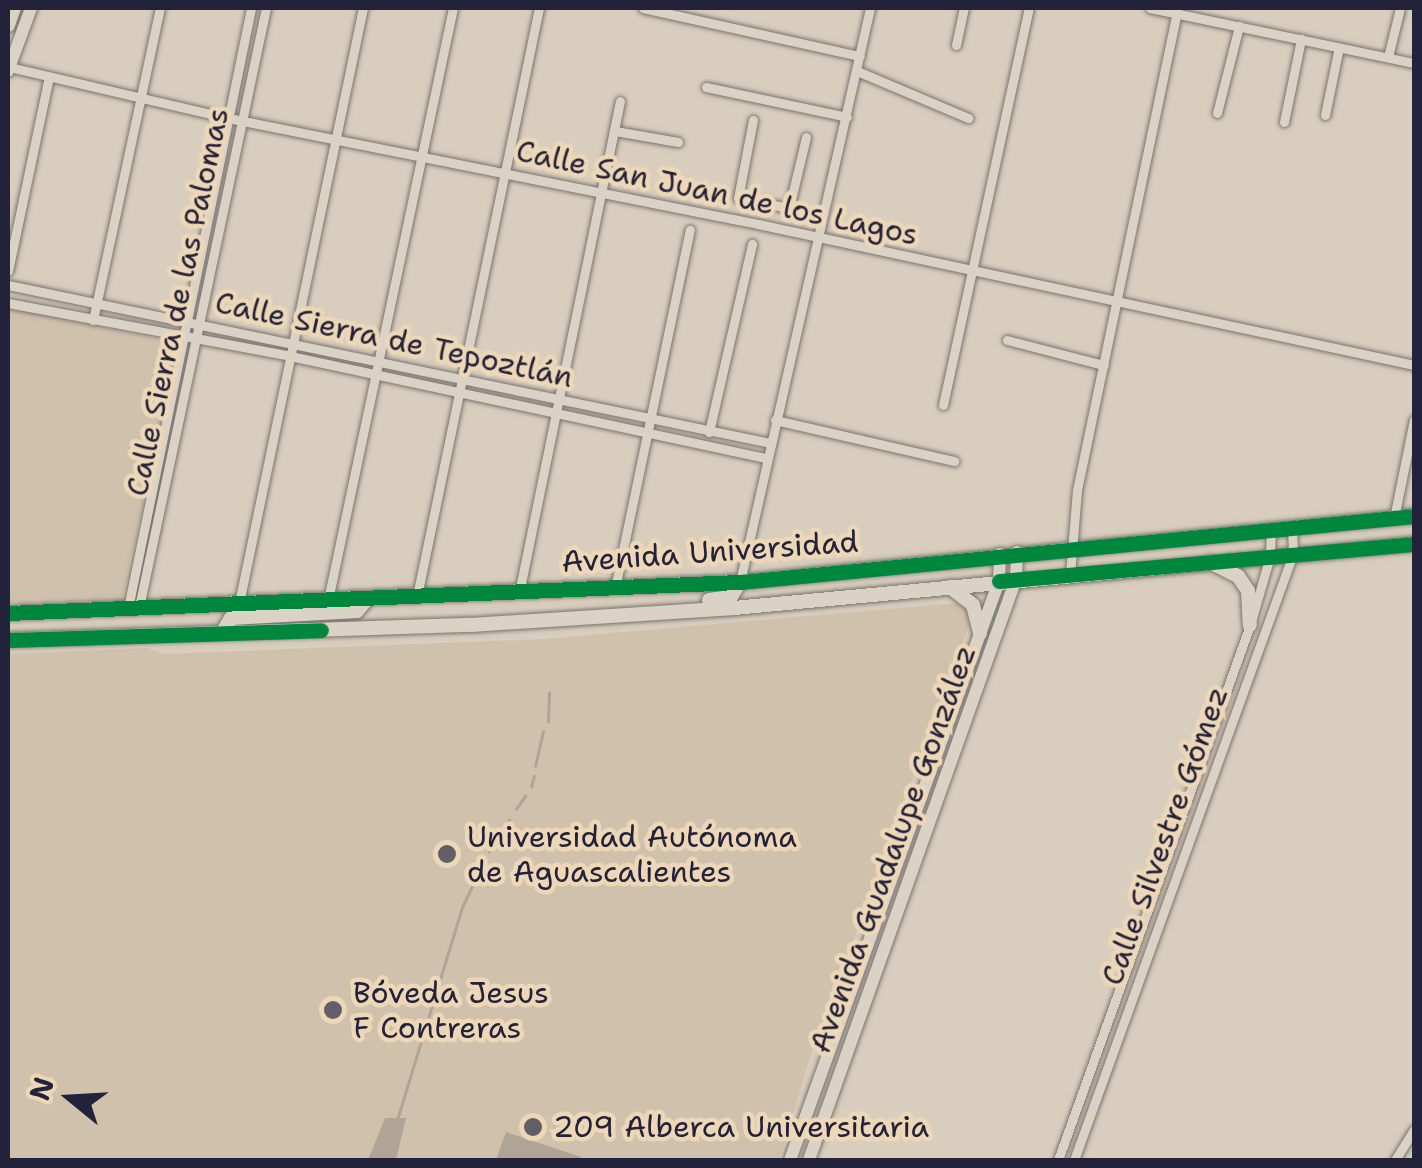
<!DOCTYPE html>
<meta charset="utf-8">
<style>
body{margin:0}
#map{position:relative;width:1422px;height:1168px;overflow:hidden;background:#d9cebd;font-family:"Shantell Sans",sans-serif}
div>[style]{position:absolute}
.built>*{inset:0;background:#d0c1ac}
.water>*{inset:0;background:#b0a497}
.stream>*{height:2.5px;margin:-1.25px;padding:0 1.25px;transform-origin:1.25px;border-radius:1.25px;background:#b0a497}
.roads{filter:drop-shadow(0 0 2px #797471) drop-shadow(0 0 2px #797471)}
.street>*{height:9px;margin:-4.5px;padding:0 4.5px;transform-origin:4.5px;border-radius:4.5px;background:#dbd2c6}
.secondary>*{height:12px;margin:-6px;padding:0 6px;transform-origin:6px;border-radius:6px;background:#dbd2c6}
.primary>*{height:14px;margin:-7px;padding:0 7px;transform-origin:7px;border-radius:7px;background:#dbd2c6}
.cycleway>*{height:15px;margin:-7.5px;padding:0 7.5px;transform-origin:7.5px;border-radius:7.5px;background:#00873e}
.dots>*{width:28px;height:28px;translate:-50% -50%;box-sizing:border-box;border:5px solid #edd7b6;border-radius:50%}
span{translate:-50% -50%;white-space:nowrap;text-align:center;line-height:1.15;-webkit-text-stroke:9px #edd7b6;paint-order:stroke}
.street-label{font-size:30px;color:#22223b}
.poi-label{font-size:30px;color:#22223b}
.left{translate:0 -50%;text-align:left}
.frame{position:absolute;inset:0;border:10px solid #22223b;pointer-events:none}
.north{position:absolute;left:20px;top:1048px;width:100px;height:100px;-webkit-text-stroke:8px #edd7b6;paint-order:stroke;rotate:288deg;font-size:28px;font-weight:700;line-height:40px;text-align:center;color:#22223b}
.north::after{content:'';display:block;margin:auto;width:35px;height:45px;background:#22223b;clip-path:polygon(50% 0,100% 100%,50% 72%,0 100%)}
</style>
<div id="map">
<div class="built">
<i style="clip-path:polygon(8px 308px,177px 343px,122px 600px,8px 603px)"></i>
<i style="clip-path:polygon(958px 603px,968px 610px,968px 628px,809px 1061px,779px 1160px,8px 1160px,8px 654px,146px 648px,165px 654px,544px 639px)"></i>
</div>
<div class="water">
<i style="clip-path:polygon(385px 1118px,406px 1118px,396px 1160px,368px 1160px)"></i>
<i style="clip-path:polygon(506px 1132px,581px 1157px,579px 1160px,496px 1160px)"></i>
</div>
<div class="stream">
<i style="left:548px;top:722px;width:29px;rotate:-88deg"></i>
<i style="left:535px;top:766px;width:35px;rotate:-77deg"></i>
<i style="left:531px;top:787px;width:11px;rotate:-75deg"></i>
<i style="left:516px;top:809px;width:16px;rotate:-55deg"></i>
<i style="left:505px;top:826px;width:7px;rotate:-56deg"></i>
<i style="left:489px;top:852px;width:16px;rotate:-63deg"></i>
<i style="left:397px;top:1120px;width:223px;rotate:-73deg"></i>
<i style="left:462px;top:907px;width:46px;rotate:-64deg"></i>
</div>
<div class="roads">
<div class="street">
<i style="left:643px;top:8px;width:222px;rotate:12.5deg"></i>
<i style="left:1150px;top:8px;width:270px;rotate:11.8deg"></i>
<i style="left:956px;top:45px;width:38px;rotate:-78deg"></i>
<i style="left:1388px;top:57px;width:50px;rotate:-76.2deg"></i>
<i style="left:9px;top:67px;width:225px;rotate:13.1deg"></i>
<i style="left:228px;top:118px;width:540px;rotate:11.31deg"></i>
<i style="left:758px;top:224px;width:671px;rotate:12.13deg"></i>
<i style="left:857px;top:71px;width:121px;rotate:22.9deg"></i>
<i style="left:706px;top:87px;width:144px;rotate:12deg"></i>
<i style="left:1217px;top:113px;width:90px;rotate:-75.8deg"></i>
<i style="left:1325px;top:115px;width:69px;rotate:-78.4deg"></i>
<i style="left:753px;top:120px;width:79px;rotate:100.9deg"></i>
<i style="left:738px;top:198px;width:52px;rotate:11.1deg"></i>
<i style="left:789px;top:208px;width:73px;rotate:-76.5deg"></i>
<i style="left:1284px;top:122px;width:85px;rotate:-78.4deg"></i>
<i style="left:615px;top:131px;width:64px;rotate:9.9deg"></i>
<i style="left:8px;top:271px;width:198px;rotate:-78.1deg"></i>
<i style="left:8px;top:285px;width:778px;rotate:11.71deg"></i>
<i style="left:8px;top:303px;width:287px;rotate:10.6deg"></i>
<i style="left:290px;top:356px;width:488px;rotate:12.1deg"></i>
<i style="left:93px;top:320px;width:319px;rotate:-77.9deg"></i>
<i style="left:1007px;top:340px;width:100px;rotate:14.5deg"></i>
<i style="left:943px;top:405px;width:406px;rotate:-77.8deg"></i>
<i style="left:775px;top:420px;width:184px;rotate:12.9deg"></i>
<i style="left:709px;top:432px;width:193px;rotate:-77.1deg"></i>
<i style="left:1394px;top:518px;width:100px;rotate:-78.5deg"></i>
<i style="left:1070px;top:575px;width:85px;rotate:-85.3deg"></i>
<i style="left:1077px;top:490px;width:492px;rotate:-78.2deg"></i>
<i style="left:740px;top:582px;width:589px;rotate:-77.24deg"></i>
<i style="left:615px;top:588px;width:366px;rotate:-78.2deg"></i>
<i style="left:519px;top:593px;width:502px;rotate:-78.4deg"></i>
<i style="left:417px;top:596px;width:601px;rotate:-78.28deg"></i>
<i style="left:328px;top:600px;width:605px;rotate:-78.08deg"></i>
<i style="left:239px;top:603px;width:608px;rotate:-78.23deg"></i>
<i style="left:139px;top:607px;width:612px;rotate:-78.03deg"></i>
<i style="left:128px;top:608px;width:612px;rotate:-78.41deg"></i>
<i style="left:1058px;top:1160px;width:568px;rotate:-70.26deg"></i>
<i style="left:1250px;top:625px;width:72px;rotate:-73.8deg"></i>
<i style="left:1270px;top:556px;width:26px;rotate:-88deg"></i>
<i style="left:1074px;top:1160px;width:644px;rotate:-70.13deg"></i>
<i style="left:1293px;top:554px;width:26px;rotate:-92deg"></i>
<i style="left:1395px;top:1160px;width:36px;rotate:-58deg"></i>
</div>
<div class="secondary">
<i style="left:8px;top:71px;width:67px;rotate:-69.9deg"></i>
<i style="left:790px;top:1160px;width:616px;rotate:-70.15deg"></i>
<i style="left:999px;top:581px;width:27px;rotate:-88deg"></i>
<i style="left:809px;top:1160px;width:617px;rotate:-70.39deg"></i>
<i style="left:1016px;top:579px;width:27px;rotate:-88deg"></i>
</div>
<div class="primary">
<i style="left:8px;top:25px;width:18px;rotate:-71deg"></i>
<i style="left:1210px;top:562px;width:31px;rotate:27deg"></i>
<i style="left:1238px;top:576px;width:18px;rotate:56deg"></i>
<i style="left:1248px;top:591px;width:34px;rotate:87deg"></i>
<i style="left:950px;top:587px;width:29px;rotate:38deg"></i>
<i style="left:973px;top:605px;width:29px;rotate:76deg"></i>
<i style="left:709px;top:600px;width:22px;rotate:-8deg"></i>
<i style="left:731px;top:597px;width:17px;rotate:-59deg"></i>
<i style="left:8px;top:613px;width:733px;rotate:-2.43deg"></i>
<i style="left:740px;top:582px;width:677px;rotate:-5.59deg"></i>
<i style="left:222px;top:633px;width:17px;rotate:-59deg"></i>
<i style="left:231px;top:618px;width:126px;rotate:-3.2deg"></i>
<i style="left:357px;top:611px;width:17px;rotate:-50deg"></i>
<i style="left:8px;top:640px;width:463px;rotate:-1.9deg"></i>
<i style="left:471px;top:625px;width:264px;rotate:-3.7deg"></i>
<i style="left:734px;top:608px;width:683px;rotate:-5.38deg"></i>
</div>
</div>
<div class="cycleway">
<i style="left:999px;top:581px;width:417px;rotate:-5.1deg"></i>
<i style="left:8px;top:613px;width:733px;rotate:-2.43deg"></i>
<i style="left:740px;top:582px;width:677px;rotate:-5.59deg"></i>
<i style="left:8px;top:640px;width:313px;rotate:-1.8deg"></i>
</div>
<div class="dots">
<i style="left:447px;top:854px;background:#625e68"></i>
<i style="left:333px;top:1010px;background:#625e68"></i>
<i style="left:533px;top:1127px;background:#625e68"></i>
</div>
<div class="street-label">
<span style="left:717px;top:193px;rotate:12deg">Calle San Juan de los Lagos</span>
<span style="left:178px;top:302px;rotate:-78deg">Calle Sierra de las Palomas</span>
<span style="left:394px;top:340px;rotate:12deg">Calle Sierra de Tepoztlán</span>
<span style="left:710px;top:552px;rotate:-4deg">Avenida Universidad</span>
<span style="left:1165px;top:836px;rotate:-70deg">Calle Silvestre Gómez</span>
<span style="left:893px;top:849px;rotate:-70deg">Avenida Guadalupe González</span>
</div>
<div class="poi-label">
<span class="left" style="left:467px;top:854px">Universidad Autónoma<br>de Aguascalientes</span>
<span class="left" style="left:353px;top:1010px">Bóveda Jesus<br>F Contreras</span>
<span class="left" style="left:553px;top:1127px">209 Alberca Universitaria</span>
</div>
<div class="frame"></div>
<div class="north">N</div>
</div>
